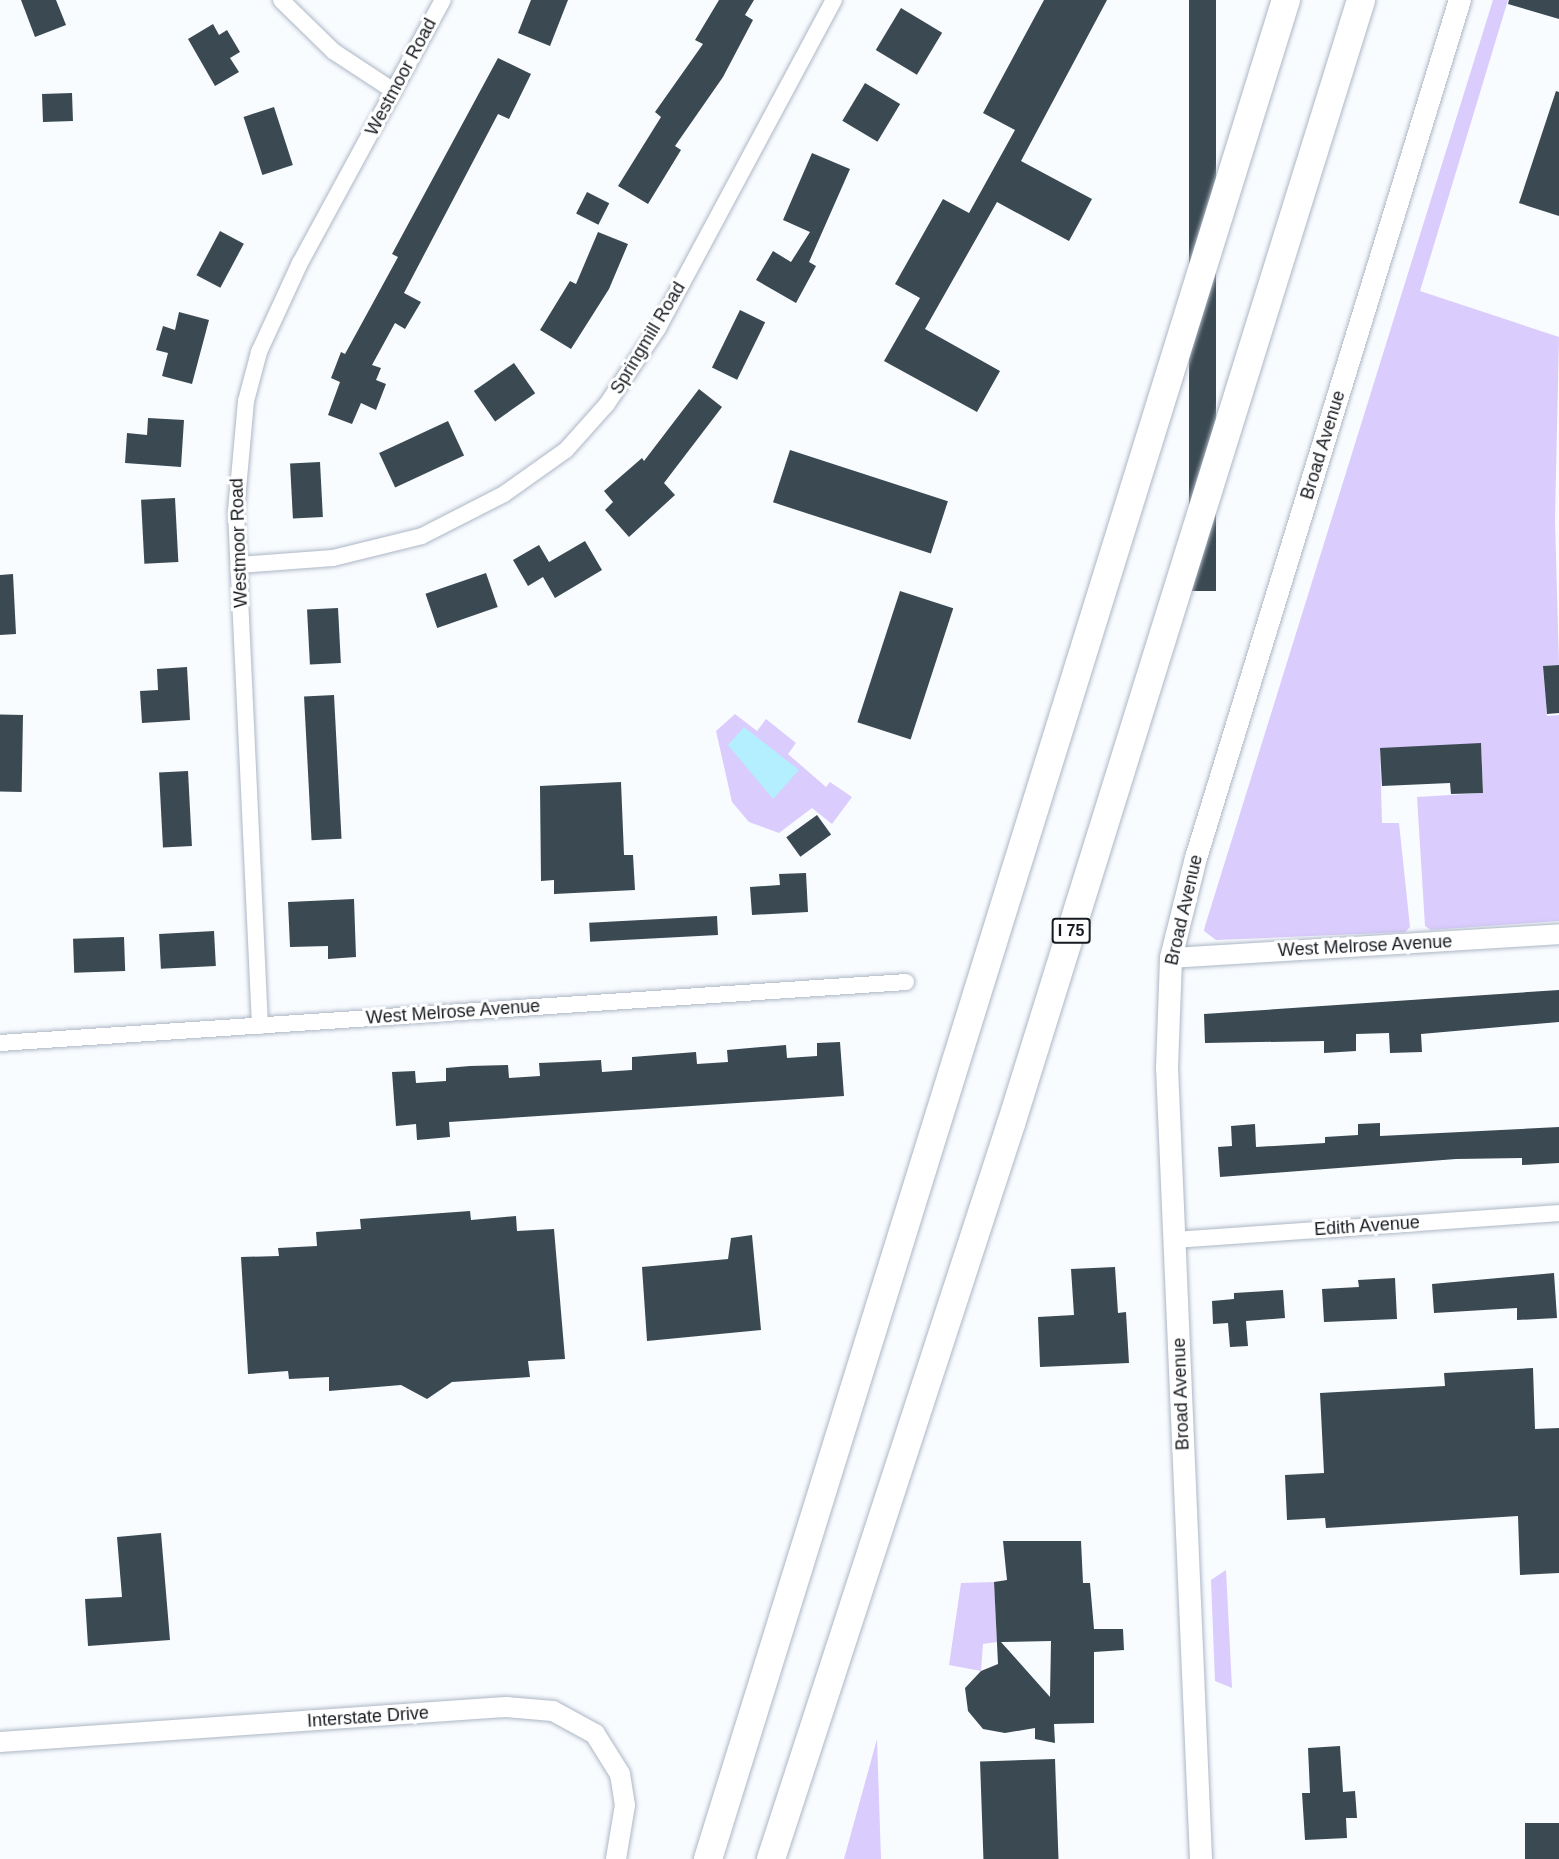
<!DOCTYPE html>
<style>
body{margin:0}
#map{position:relative;width:1559px;height:1859px;overflow:hidden;background:#f9fcff;font-family:Arial,sans-serif}
div>[style]{position:absolute}
.green>*{inset:0;background:#daccfd}
.water>*{inset:0;background:#b4efff}
.building>*{inset:0;background:#3a4952;transform-origin:0 0}
.roads{filter:drop-shadow(0 0 2px #adb7c6) drop-shadow(0 0 2px #adb7c6)}
.minor>*{height:16px;margin:-8px;padding:0 8px;transform-origin:8px;border-radius:8px;background:#fff}
.tertiary>*{height:20px;margin:-10px;padding:0 10px;transform-origin:10px;border-radius:10px;background:#fff}
.secondary>*{height:22px;margin:-11px;padding:0 11px;transform-origin:11px;border-radius:11px;background:#fff}
.motorway>*{height:28px;margin:-14px;padding:0 14px;transform-origin:14px;border-radius:14px;background:#fff}
span{translate:-50% -50%;white-space:nowrap;text-align:center;line-height:1.15;-webkit-text-stroke:6px #fff;paint-order:stroke}
.shield-label span{padding:2px 4px;background:#fff;border:2px solid;border-radius:4px;-webkit-text-stroke-width:0}
.shield-label{font-size:16px;color:#171b20;font-weight:700}
.street-label{font-size:18px;color:#171b20}
</style>
<div id="map">
<div class="green">
<i style="clip-path:polygon(1493px 0,1508px 0,1420px 291px,1559px 337px,1555px 520px,1559px 665px,1543px 666px,1547px 716px,1559px 715px,1559px 921px,1431px 930px,1425px 926px,1417px 797px,1483px 793px,1481px 744px,1380px 749px,1382px 823px,1399px 823px,1410px 927px,1405px 932px,1216px 940px,1204px 931px,1205px 926px)"></i>
<i style="clip-path:polygon(735px 714px,757px 731px,766px 719px,796px 743px,788px 754px,826px 787px,830px 782px,852px 797px,832px 824px,812px 808px,779px 833px,749px 822px,732px 802px,716px 731px)"></i>
<i style="clip-path:polygon(1226px 1570px,1232px 1688px,1215px 1681px,1211px 1580px)"></i>
<i style="clip-path:polygon(994px 1582px,997px 1642px,983px 1644px,981px 1671px,949px 1665px,961px 1583px)"></i>
<i style="clip-path:polygon(877px 1739px,881px 1859px,844px 1859px)"></i>
</div>
<div class="water">
<i style="clip-path:polygon(744px 727px,799px 770px,773px 799px,728px 745px)"></i>
</div>
<div class="building">
<i style="clip-path:polygon(21px 0,56px 0,66px 25px,35px 37px)"></i>
<i style="clip-path:polygon(531px 0,568px 0,550px 46px,518px 33px)"></i>
<i style="clip-path:polygon(719px 0,754px 0,745px 15px,753px 20px,723px 77px,675px 146px,681px 150px,648px 204px,618px 186px,661px 117px,655px 112px,703px 44px,695px 40px)"></i>
<i style="clip-path:polygon(1044px 0,1107px 0,1021px 161px,1092px 199px,1069px 241px,997px 202px,925px 329px,1000px 371px,977px 412px,884px 361px,920px 298px,895px 284px,943px 199px,969px 213px,1015px 130px,983px 113px)"></i>
<i style="left:1189px;top:0;width:27px;height:591px"></i>
<i style="clip-path:polygon(1509px 0,1559px 0,1559px 19px,1508px 4px)"></i>
<i style="left:901px;top:8px;width:48px;height:49px;rotate:31deg"></i>
<i style="clip-path:polygon(213px 24px,219px 35px,227px 30px,240px 52px,230px 58px,239px 72px,215px 86px,188px 39px)"></i>
<i style="clip-path:polygon(498px 58px,531px 74px,509px 119px,498px 114px,404px 293px,421px 302px,405px 329px,395px 323px,372px 365px,381px 368px,376px 380px,386px 384px,376px 410px,361px 403px,352px 424px,328px 415px,340px 382px,331px 378px,341px 352px,345px 354px,398px 257px,392px 254px)"></i>
<i style="left:865px;top:83px;width:41px;height:44px;rotate:31deg"></i>
<i style="clip-path:polygon(1556px 91px,1559px 92px,1559px 216px,1519px 203px)"></i>
<i style="left:72px;top:93px;width:28px;height:30px;rotate:88deg"></i>
<i style="left:274px;top:107px;width:61px;height:32px;rotate:72deg"></i>
<i style="clip-path:polygon(812px 153px,850px 169px,809px 262px,816px 266px,796px 303px,756px 280px,773px 251px,791px 262px,810px 232px,783px 220px)"></i>
<i style="left:587px;top:192px;width:25px;height:24px;rotate:27deg"></i>
<i style="left:220px;top:231px;width:27px;height:50px;rotate:28deg"></i>
<i style="clip-path:polygon(598px 232px,628px 244px,609px 289px,571px 349px,540px 330px,570px 281px,576px 284px)"></i>
<i style="left:740px;top:310px;width:28px;height:64px;rotate:26deg"></i>
<i style="clip-path:polygon(179px 312px,209px 320px,192px 384px,162px 376px,168px 353px,156px 350px,163px 326px,175px 330px)"></i>
<i style="left:514px;top:363px;width:37px;height:49px;rotate:55deg"></i>
<i style="clip-path:polygon(699px 389px,722px 407px,664px 483px,675px 495px,629px 537px,605px 510px,613px 502px,604px 491px,642px 458px,644px 461px)"></i>
<i style="clip-path:polygon(148px 418px,184px 420px,181px 467px,125px 463px,127px 433px,147px 435px)"></i>
<i style="left:448px;top:421px;width:38px;height:76px;rotate:65deg"></i>
<i style="left:790px;top:450px;width:166px;height:55px;rotate:18deg"></i>
<i style="left:320px;top:462px;width:55px;height:30px;rotate:87deg"></i>
<i style="left:175px;top:498px;width:64px;height:34px;rotate:87deg"></i>
<i style="clip-path:polygon(585px 541px,602px 570px,555px 598px,543px 577px,528px 586px,513px 560px,539px 545px,549px 562px)"></i>
<i style="left:486px;top:573px;width:36px;height:64px;rotate:71deg"></i>
<i style="clip-path:polygon(13px 574px,16px 634px,0 635px,0 575px)"></i>
<i style="left:900px;top:591px;width:56px;height:138px;rotate:18deg"></i>
<i style="left:338px;top:608px;width:55px;height:31px;rotate:87deg"></i>
<i style="clip-path:polygon(1559px 665px,1559px 713px,1547px 714px,1543px 666px)"></i>
<i style="clip-path:polygon(187px 667px,190px 720px,142px 723px,140px 691px,158px 690px,157px 669px)"></i>
<i style="left:334px;top:695px;width:144px;height:30px;rotate:87deg"></i>
<i style="left:23px;top:715px;width:77px;height:23px;rotate:91deg"></i>
<i style="clip-path:polygon(1481px 743px,1483px 793px,1451px 794px,1450px 783px,1382px 786px,1380px 748px)"></i>
<i style="left:188px;top:771px;width:75px;height:29px;rotate:87deg"></i>
<i style="clip-path:polygon(621px 782px,624px 855px,633px 855px,635px 890px,554px 894px,554px 880px,541px 881px,540px 786px)"></i>
<i style="left:817px;top:815px;width:24px;height:38px;rotate:54deg"></i>
<i style="clip-path:polygon(806px 873px,808px 912px,752px 915px,750px 887px,780px 885px,779px 874px)"></i>
<i style="clip-path:polygon(354px 899px,356px 957px,328px 959px,328px 946px,290px 947px,288px 902px)"></i>
<i style="left:717px;top:916px;width:19px;height:128px;rotate:87deg"></i>
<i style="left:214px;top:931px;width:35px;height:55px;rotate:87deg"></i>
<i style="left:124px;top:937px;width:34px;height:51px;rotate:88deg"></i>
<i style="clip-path:polygon(1559px 990px,1559px 1022px,1421px 1034px,1422px 1052px,1390px 1053px,1389px 1033px,1356px 1034px,1356px 1051px,1324px 1053px,1324px 1041px,1205px 1043px,1204px 1014px)"></i>
<i style="clip-path:polygon(840px 1042px,844px 1096px,449px 1122px,450px 1137px,417px 1140px,416px 1124px,396px 1126px,392px 1072px,415px 1071px,416px 1083px,446px 1081px,446px 1068px,470px 1066px,508px 1065px,509px 1078px,540px 1076px,539px 1063px,563px 1062px,601px 1060px,602px 1072px,632px 1070px,632px 1057px,696px 1052px,697px 1064px,728px 1062px,727px 1050px,786px 1045px,787px 1058px,817px 1056px,817px 1043px)"></i>
<i style="clip-path:polygon(1380px 1123px,1380px 1136px,1559px 1127px,1559px 1163px,1522px 1165px,1522px 1158px,1456px 1159px,1220px 1177px,1218px 1147px,1232px 1146px,1231px 1126px,1255px 1124px,1256px 1147px,1325px 1143px,1325px 1137px,1358px 1135px,1358px 1124px)"></i>
<i style="clip-path:polygon(470px 1211px,471px 1220px,516px 1216px,517px 1231px,554px 1229px,565px 1359px,528px 1361px,530px 1377px,452px 1382px,427px 1399px,401px 1385px,329px 1391px,329px 1377px,289px 1379px,288px 1371px,248px 1374px,241px 1257px,279px 1256px,278px 1248px,317px 1246px,316px 1232px,361px 1229px,360px 1219px)"></i>
<i style="clip-path:polygon(752px 1235px,761px 1330px,647px 1341px,642px 1267px,728px 1259px,731px 1238px)"></i>
<i style="clip-path:polygon(1115px 1267px,1118px 1313px,1126px 1312px,1129px 1363px,1040px 1367px,1038px 1317px,1074px 1315px,1071px 1269px)"></i>
<i style="clip-path:polygon(1554px 1273px,1557px 1318px,1517px 1320px,1517px 1308px,1434px 1313px,1432px 1284px)"></i>
<i style="clip-path:polygon(1395px 1278px,1397px 1319px,1324px 1322px,1322px 1289px,1359px 1287px,1358px 1280px)"></i>
<i style="clip-path:polygon(1283px 1290px,1285px 1318px,1246px 1321px,1248px 1346px,1230px 1347px,1228px 1323px,1213px 1324px,1212px 1301px,1234px 1299px,1234px 1293px)"></i>
<i style="clip-path:polygon(1533px 1368px,1535px 1429px,1559px 1428px,1559px 1573px,1520px 1575px,1518px 1516px,1326px 1528px,1325px 1518px,1287px 1520px,1285px 1475px,1324px 1473px,1320px 1393px,1445px 1386px,1444px 1373px)"></i>
<i style="clip-path:polygon(161px 1533px,170px 1640px,88px 1646px,85px 1599px,122px 1597px,117px 1537px)"></i>
<i style="clip-path:polygon(evenodd,1003px 1541px,1081px 1541px,1083px 1583px,1090px 1583px,1094px 1629px,1123px 1629px,1124px 1650px,1094px 1652px,1094px 1723px,1054px 1724px,1055px 1743px,1035px 1739px,1035px 1728px,1005px 1733px,983px 1729px,968px 1711px,965px 1688px,981px 1671px,998px 1664px,994px 1582px,1007px 1580px,1003px 1541px,1051px 1641px,1050px 1697px,1001px 1642px,1051px 1641px)"></i>
<i style="clip-path:polygon(1340px 1746px,1343px 1792px,1355px 1791px,1357px 1818px,1346px 1818px,1347px 1838px,1305px 1840px,1302px 1793px,1310px 1793px,1308px 1748px)"></i>
<i style="left:1055px;top:1759px;width:100px;height:75px;rotate:88deg"></i>
<i style="left:1559px;top:1823px;width:36px;height:34px;rotate:90deg"></i>
</div>
<div class="roads">
<div class="minor">
<i style="left:281px;top:0;width:73px;rotate:44.4deg"></i>
<i style="left:333px;top:51px;width:73px;rotate:33.3deg"></i>
<i style="left:239px;top:565px;width:94px;rotate:-4.3deg"></i>
<i style="left:333px;top:558px;width:92px;rotate:-13.9deg"></i>
<i style="left:422px;top:536px;width:92px;rotate:-27.1deg"></i>
<i style="left:504px;top:494px;width:76px;rotate:-35.4deg"></i>
<i style="left:566px;top:450px;width:62px;rotate:-48.3deg"></i>
<i style="left:607px;top:404px;width:92px;rotate:-56.1deg"></i>
<i style="left:658px;top:328px;width:372px;rotate:-61.8deg"></i>
<i style="left:260px;top:1026px;width:516px;rotate:-92.67deg"></i>
<i style="left:236px;top:511px;width:110px;rotate:-84.8deg"></i>
<i style="left:246px;top:401px;width:51px;rotate:-75.1deg"></i>
<i style="left:259px;top:352px;width:98px;rotate:-65.3deg"></i>
<i style="left:300px;top:263px;width:299px;rotate:-61.5deg"></i>
<i style="left:0;top:1043px;width:908px;rotate:-3.85deg"></i>
<i style="left:1175px;top:1240px;width:385px;rotate:-4deg"></i>
</div>
<div class="tertiary">
<i style="left:1171px;top:958px;width:389px;rotate:-3.5deg"></i>
<i style="left:0;top:1742px;width:507px;rotate:-3.96deg"></i>
<i style="left:506px;top:1707px;width:47px;rotate:4.9deg"></i>
<i style="left:553px;top:1711px;width:48px;rotate:28.7deg"></i>
<i style="left:595px;top:1734px;width:47px;rotate:58deg"></i>
<i style="left:620px;top:1774px;width:31px;rotate:81deg"></i>
<i style="left:625px;top:1805px;width:55px;rotate:99.5deg"></i>
</div>
<div class="secondary">
<i style="left:1201px;top:1859px;width:792px;rotate:-92.46deg"></i>
<i style="left:1167px;top:1068px;width:110px;rotate:-87.9deg"></i>
<i style="left:1171px;top:958px;width:103px;rotate:-76deg"></i>
<i style="left:1196px;top:858px;width:898px;rotate:-72.9deg"></i>
</div>
<div class="motorway">
<i style="left:708px;top:1859px;width:1947px;rotate:-72.73deg"></i>
<i style="left:771px;top:1859px;width:773px;rotate:-71.92deg"></i>
<i style="left:1011px;top:1124px;width:1177px;rotate:-72.7deg"></i>
</div>
</div>
<div class="shield-label">
<span style="left:1071px;top:931px">I 75</span>
</div>
<div class="street-label">
<span style="left:401px;top:77px;rotate:-62deg">Westmoor Road</span>
<span style="left:648px;top:338px;rotate:-59deg">Springmill Road</span>
<span style="left:1323px;top:445px;rotate:-73deg">Broad Avenue</span>
<span style="left:239px;top:543px;rotate:-92deg">Westmoor Road</span>
<span style="left:1184px;top:910px;rotate:-77deg">Broad Avenue</span>
<span style="left:1365px;top:946px;rotate:-3deg">West Melrose Avenue</span>
<span style="left:453px;top:1012px;rotate:-4deg">West Melrose Avenue</span>
<span style="left:1367px;top:1226px;rotate:-4deg">Edith Avenue</span>
<span style="left:1181px;top:1394px;rotate:-92deg">Broad Avenue</span>
<span style="left:368px;top:1717px;rotate:-4deg">Interstate Drive</span>
</div>
</div>
